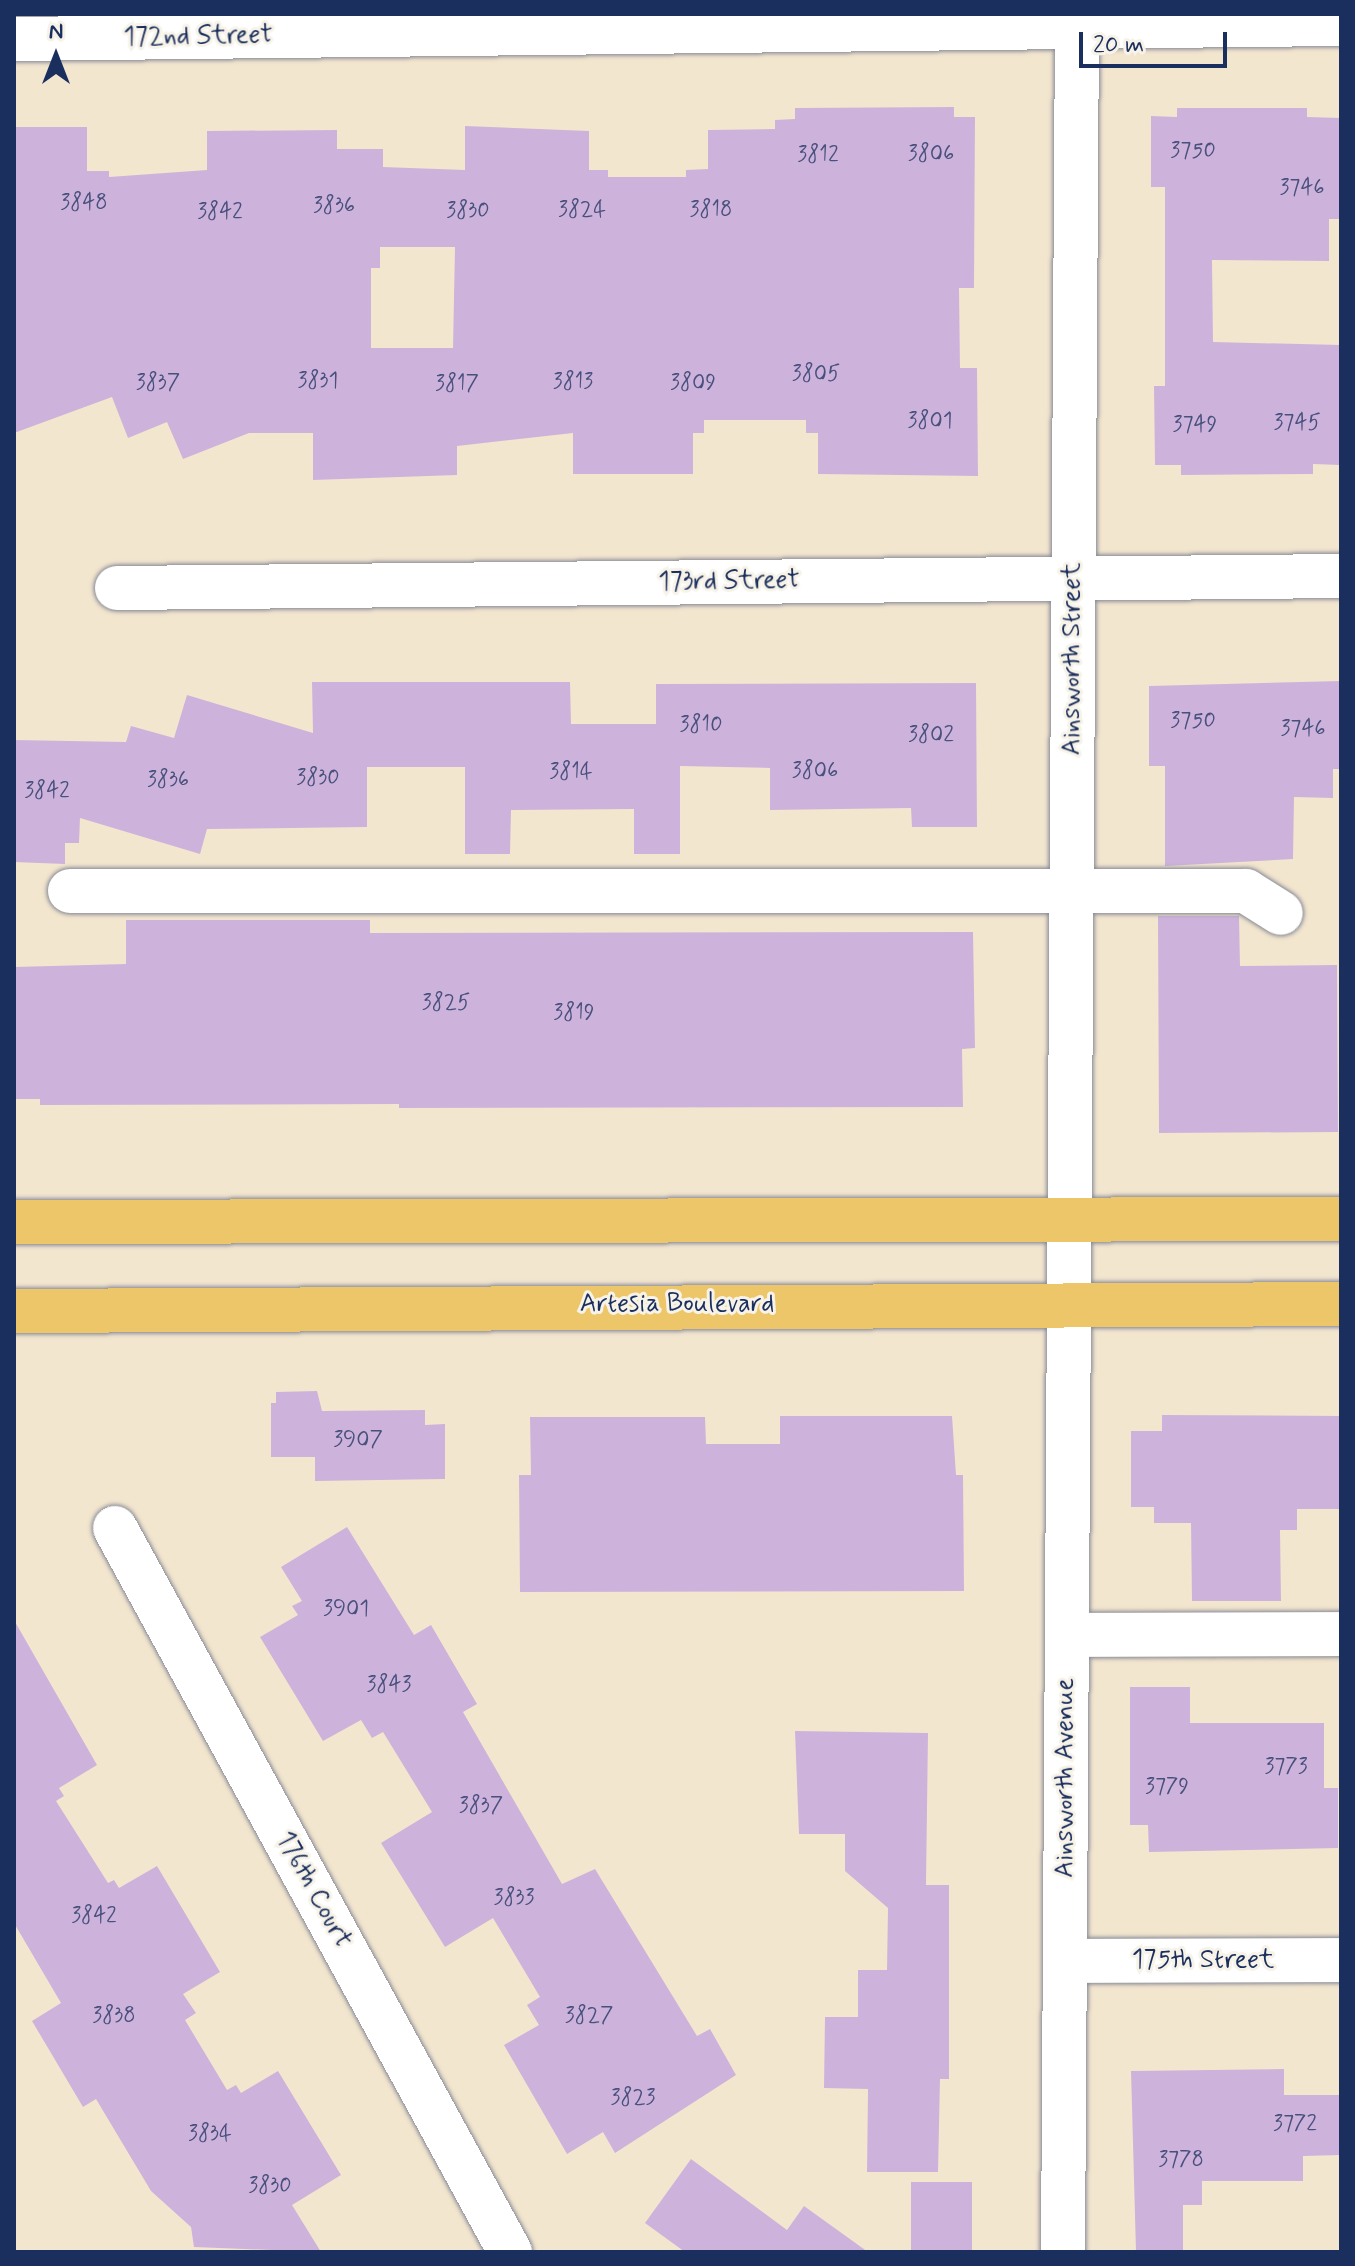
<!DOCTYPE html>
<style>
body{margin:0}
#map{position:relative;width:1355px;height:2266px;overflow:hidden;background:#f3e6cf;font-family:Mynerve,sans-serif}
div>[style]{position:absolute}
.building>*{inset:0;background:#cdb3db;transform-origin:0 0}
.roads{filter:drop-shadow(0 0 2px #878a96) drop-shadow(0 0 2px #878a96)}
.minor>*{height:44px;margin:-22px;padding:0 22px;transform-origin:22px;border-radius:22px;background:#fff}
.major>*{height:44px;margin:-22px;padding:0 22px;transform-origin:22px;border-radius:22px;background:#ecc669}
span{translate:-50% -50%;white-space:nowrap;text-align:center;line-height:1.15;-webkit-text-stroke:6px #f7f3e8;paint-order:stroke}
.number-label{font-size:22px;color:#48507d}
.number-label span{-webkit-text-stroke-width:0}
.street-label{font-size:26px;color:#1b2f5e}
.frame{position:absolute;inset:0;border:16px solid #1b2f5e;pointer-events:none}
.north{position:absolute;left:16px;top:16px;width:80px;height:80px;-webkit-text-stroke:6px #f7f3e8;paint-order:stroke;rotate:0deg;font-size:22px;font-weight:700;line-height:32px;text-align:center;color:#1b2f5e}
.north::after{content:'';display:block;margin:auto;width:28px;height:36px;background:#1b2f5e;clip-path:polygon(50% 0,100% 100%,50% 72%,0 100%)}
.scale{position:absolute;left:1079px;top:32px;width:148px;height:36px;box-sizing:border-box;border:4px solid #1b2f5e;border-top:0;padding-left:10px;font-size:24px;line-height:28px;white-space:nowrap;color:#1b2f5e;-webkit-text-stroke:6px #f7f3e8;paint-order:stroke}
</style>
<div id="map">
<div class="building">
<i style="clip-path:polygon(evenodd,954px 107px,954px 117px,975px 117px,974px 288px,959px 288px,960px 368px,977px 368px,978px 476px,818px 474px,818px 433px,806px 433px,806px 420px,704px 420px,704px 433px,693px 433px,693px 474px,573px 474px,573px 433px,457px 446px,457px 475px,313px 480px,313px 433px,249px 433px,183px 459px,167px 422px,128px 438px,112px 397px,14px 433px,14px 127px,87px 127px,87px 171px,109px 171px,109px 177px,207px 170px,207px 131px,337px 130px,337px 149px,383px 149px,383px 167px,465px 170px,465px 126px,589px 131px,589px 170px,608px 170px,608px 177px,686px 177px,686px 170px,708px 169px,708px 130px,775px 129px,775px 120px,795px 119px,795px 108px,954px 107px,380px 247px,455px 247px,453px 348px,371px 348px,371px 268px,380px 268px,380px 247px)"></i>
<i style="clip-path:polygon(1177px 108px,1307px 108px,1307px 117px,1341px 118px,1341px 219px,1329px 219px,1329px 261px,1212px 260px,1213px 342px,1341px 345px,1340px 465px,1313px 464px,1313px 474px,1181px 475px,1181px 465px,1155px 465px,1154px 386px,1165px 386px,1165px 187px,1151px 187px,1151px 116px,1177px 117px)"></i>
<i style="clip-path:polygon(1341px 681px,1341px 769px,1333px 769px,1333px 798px,1294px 797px,1293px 859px,1165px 866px,1165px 766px,1149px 766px,1149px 686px)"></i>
<i style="clip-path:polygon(312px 682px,570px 682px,571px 724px,656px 724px,656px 684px,976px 683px,977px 827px,912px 827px,911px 808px,770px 810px,770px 768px,680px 766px,680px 854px,634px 854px,634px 809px,511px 810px,510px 854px,465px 854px,465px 767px,367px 767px,367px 827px,207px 829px,200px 854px,80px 818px,79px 843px,65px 843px,65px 864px,14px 862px,14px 740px,126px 742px,131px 726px,174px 738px,187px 695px,313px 733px)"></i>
<i style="clip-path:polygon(1158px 916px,1239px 916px,1240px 966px,1337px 965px,1338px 1132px,1159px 1133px)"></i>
<i style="clip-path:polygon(126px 920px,370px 920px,370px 933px,973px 932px,975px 1048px,962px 1049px,963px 1107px,399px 1108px,399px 1104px,40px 1105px,40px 1099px,14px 1099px,14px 967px,126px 964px)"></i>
<i style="clip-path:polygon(317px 1391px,322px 1411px,425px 1410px,425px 1425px,445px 1424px,445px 1479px,315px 1481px,315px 1457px,271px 1457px,271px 1403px,276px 1403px,276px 1392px)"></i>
<i style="clip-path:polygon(1162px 1415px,1341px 1416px,1341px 1509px,1297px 1509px,1297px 1530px,1280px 1530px,1281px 1601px,1192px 1601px,1191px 1523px,1154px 1523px,1154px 1507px,1131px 1507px,1131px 1431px,1162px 1431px)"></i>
<i style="clip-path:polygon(780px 1416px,952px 1416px,956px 1475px,963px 1475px,964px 1591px,520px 1592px,519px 1475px,531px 1475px,530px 1417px,705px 1417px,706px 1444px,780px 1444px)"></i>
<i style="clip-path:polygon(347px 1527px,414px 1635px,431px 1625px,477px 1704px,463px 1712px,562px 1884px,595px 1869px,697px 2036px,710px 2029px,736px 2075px,615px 2153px,603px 2132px,567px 2154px,504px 2045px,539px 2025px,527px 2005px,540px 1997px,493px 1918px,445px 1947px,381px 1843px,432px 1812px,383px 1732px,372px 1738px,361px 1720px,323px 1741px,260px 1637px,298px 1615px,292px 1606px,302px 1601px,281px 1567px)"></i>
<i style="clip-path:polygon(14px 1620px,97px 1765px,59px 1788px,64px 1796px,56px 1801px,108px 1883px,114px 1880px,119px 1888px,157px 1866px,220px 1972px,183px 1994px,196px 2013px,185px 2020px,227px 2090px,236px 2085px,241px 2093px,278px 2071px,341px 2175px,292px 2205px,321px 2252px,194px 2247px,191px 2227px,151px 2191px,96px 2099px,83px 2107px,32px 2021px,61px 2003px,14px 1923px)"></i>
<i style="clip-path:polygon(1130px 1687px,1190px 1687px,1190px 1723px,1324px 1723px,1324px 1788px,1338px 1788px,1338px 1848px,1149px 1852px,1148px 1825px,1130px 1825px)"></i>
<i style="clip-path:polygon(795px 1731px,928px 1733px,926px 1885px,949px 1885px,949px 2079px,940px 2079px,938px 2172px,867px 2172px,868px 2089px,824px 2088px,825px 2017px,858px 2017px,858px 1970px,887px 1970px,888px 1908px,845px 1871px,845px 1834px,799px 1834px)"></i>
<i style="clip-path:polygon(1284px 2069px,1284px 2095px,1341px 2095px,1341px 2155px,1303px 2156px,1303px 2181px,1202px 2181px,1202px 2205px,1183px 2205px,1183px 2252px,1136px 2252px,1131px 2071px)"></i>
<i style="clip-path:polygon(691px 2159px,787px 2230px,804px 2206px,868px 2252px,685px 2252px,645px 2223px)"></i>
<i style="left:911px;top:2182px;width:61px;height:70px"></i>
</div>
<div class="roads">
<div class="minor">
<i style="left:14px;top:39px;width:1327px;rotate:-0.65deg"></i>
<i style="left:117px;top:588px;width:1224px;rotate:-0.56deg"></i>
<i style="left:70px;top:891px;width:1176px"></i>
<i style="left:1246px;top:891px;width:41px;rotate:32.2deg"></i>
<i style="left:115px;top:1528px;width:825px;rotate:61.38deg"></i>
<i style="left:1067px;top:1635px;width:274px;rotate:-0.2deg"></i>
<i style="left:1065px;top:1961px;width:276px;rotate:-0.2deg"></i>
<i style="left:1063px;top:2252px;width:2238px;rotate:-89.64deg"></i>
</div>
<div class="major">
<i style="left:14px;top:1222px;width:1327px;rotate:-0.13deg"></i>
<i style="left:14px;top:1311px;width:1327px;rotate:-0.3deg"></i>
</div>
</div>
<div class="number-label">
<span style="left:1193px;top:152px">3750</span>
<span style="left:931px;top:155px">3806</span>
<span style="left:818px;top:156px">3812</span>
<span style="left:1302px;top:189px">3746</span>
<span style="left:84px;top:204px">3848</span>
<span style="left:334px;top:207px">3836</span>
<span style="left:582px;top:211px">3824</span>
<span style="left:711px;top:211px">3818</span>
<span style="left:468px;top:212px">3830</span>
<span style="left:220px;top:213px">3842</span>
<span style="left:816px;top:375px">3805</span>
<span style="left:318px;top:382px">3831</span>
<span style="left:573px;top:383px">3813</span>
<span style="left:158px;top:384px">3837</span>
<span style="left:693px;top:384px">3809</span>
<span style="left:457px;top:385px">3817</span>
<span style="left:930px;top:422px">3801</span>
<span style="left:1297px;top:424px">3745</span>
<span style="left:1195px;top:426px">3749</span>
<span style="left:1193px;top:722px">3750</span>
<span style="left:701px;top:726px">3810</span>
<span style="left:1303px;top:730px">3746</span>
<span style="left:931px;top:736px">3802</span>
<span style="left:815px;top:772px">3806</span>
<span style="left:571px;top:773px">3814</span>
<span style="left:318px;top:779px">3830</span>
<span style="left:168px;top:781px">3836</span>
<span style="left:47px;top:792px">3842</span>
<span style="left:446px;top:1004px">3825</span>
<span style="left:574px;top:1014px">3819</span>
<span style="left:358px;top:1441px">3907</span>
<span style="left:346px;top:1610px">3901</span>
<span style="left:389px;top:1686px">3843</span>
<span style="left:1286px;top:1768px">3773</span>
<span style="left:1167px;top:1788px">3779</span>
<span style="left:481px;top:1807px">3837</span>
<span style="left:514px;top:1899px">3833</span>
<span style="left:94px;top:1917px">3842</span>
<span style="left:114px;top:2017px">3838</span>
<span style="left:589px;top:2017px">3827</span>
<span style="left:633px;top:2099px">3823</span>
<span style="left:1295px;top:2125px">3772</span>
<span style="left:210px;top:2135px">3834</span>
<span style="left:1181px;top:2161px">3778</span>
<span style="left:270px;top:2187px">3830</span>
</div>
<div class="street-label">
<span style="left:198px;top:37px;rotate:-1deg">172nd Street</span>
<span style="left:729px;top:582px;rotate:-1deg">173rd Street</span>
<span style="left:1073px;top:659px;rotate:-90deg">Ainsworth Street</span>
<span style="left:677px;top:1305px">Artesia Boulevard</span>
<span style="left:1066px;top:1778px;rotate:-90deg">Ainsworth Avenue</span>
<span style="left:313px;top:1890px;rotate:61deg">176th Court</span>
<span style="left:1203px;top:1961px">175th Street</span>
</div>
<div class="frame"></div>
<div class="north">N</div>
<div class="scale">20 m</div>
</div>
